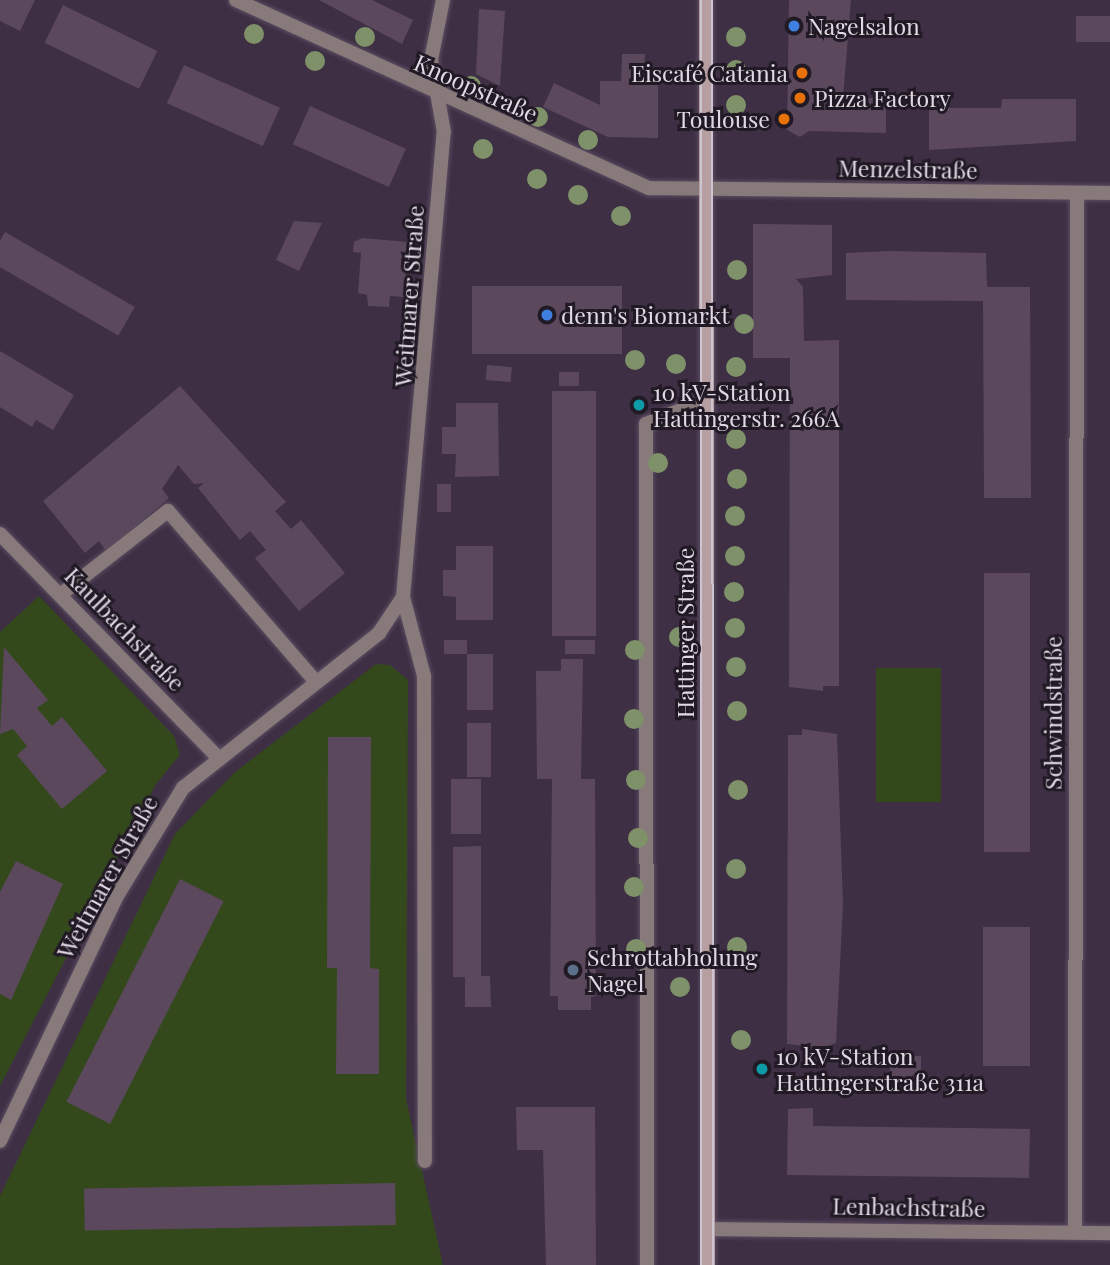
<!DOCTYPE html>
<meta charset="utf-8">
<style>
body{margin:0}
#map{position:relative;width:1110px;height:1265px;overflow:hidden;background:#3e2f44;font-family:"Playfair Display",serif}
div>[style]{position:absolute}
.green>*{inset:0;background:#33491c;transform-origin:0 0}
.building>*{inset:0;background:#5b485d;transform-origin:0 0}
.roads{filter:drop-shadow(0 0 2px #5b4d61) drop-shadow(0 0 2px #5b4d61)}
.lane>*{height:14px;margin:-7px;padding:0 7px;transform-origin:7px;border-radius:7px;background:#88797a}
.street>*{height:14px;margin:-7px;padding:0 7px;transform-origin:7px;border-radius:7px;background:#88797a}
.secondary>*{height:14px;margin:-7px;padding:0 7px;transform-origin:7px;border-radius:7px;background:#b79ea0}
.tram>*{height:2px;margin:-1px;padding:0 1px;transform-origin:1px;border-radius:1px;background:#cdc4d2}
.trees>*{width:20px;height:20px;margin:-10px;border-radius:50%;background:#7e9168}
.dots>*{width:19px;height:19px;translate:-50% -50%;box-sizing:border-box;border:4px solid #211a24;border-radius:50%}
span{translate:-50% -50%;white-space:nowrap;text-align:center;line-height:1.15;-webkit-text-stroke:6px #211a24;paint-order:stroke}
.poi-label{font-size:23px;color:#e1d8e5}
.left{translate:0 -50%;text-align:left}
.right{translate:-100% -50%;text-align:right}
.street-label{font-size:23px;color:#e1d8e5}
</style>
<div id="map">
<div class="green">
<i style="clip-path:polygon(39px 596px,174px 736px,180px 755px,156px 784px,0 1086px,0 632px)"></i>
<i style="clip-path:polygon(376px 664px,390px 665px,408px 680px,406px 1099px,443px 1265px,0 1265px,0 1196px,175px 834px,235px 772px)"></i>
<i style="left:876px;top:668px;width:65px;height:134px"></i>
</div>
<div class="building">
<i style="clip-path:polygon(0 0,35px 0,20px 31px,0 21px)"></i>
<i style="clip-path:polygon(319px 0,372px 0,413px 20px,402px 44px)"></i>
<i style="clip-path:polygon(789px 0,851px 0,843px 98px,886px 98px,886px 133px,809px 131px,800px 137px,787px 130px)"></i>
<i style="left:63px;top:5px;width:105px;height:42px;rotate:26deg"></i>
<i style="clip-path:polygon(479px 9px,505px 11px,500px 86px,476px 74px)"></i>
<i style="left:1076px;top:16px;width:34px;height:26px"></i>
<i style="clip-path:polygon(622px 54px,645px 54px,644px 82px,658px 82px,658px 138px,608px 137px,543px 107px,554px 83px,600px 105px,600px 81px,621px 81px)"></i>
<i style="left:184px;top:65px;width:105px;height:42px;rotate:24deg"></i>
<i style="clip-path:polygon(1002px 99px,1076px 99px,1076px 141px,929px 150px,929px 108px,1001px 108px)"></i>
<i style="left:310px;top:106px;width:105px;height:42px;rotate:24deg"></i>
<i style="clip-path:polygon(294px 221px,322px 223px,299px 271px,276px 260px)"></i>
<i style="clip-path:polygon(753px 224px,832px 225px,832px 275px,796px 279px,803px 287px,804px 341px,839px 340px,839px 686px,823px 686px,823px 691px,789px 687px,790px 358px,753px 358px)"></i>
<i style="left:5px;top:232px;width:150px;height:33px;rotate:30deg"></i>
<i style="clip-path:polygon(362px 238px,408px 242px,404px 297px,390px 296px,389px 307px,368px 306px,367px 295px,358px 293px,361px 253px,353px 252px,354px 242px)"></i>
<i style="clip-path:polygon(889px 251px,986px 253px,987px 287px,1030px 287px,1031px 498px,984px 498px,983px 301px,846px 300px,846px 253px)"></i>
<i style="left:472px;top:286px;width:150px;height:68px"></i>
<i style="clip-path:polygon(0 351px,74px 395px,53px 430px,36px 420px,32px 427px,0 407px)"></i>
<i style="left:487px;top:365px;width:25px;height:15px;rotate:5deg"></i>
<i style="left:559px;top:372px;width:20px;height:14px"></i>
<i style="clip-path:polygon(180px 386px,286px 502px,275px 511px,291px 529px,301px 520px,345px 573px,299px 611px,255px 558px,266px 550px,250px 531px,240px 540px,198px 488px,204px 483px,194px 484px,178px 465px,162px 489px,169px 498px,106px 551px,99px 541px,85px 553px,43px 501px)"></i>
<i style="left:552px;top:391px;width:44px;height:245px"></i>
<i style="clip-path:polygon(456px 403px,498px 403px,499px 476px,455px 477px,456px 454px,442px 454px,442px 427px,456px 427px)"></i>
<i style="left:437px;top:484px;width:14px;height:28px"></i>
<i style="clip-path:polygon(456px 546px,493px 546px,493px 620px,456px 620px,456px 597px,443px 596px,443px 570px,456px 570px)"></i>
<i style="left:984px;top:573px;width:46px;height:279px"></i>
<i style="left:444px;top:640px;width:23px;height:14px"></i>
<i style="left:565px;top:640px;width:30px;height:14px"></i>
<i style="clip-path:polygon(4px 647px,48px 700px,37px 708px,52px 726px,62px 717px,107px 771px,62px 809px,17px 755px,27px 746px,13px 729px,0 734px)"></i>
<i style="left:467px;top:654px;width:26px;height:56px"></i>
<i style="clip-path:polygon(561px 659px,583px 659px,581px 779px,595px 779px,596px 996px,591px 997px,591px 1010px,558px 1010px,558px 996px,550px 996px,552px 779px,537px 779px,536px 671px,561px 671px)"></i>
<i style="left:467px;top:723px;width:24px;height:54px"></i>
<i style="clip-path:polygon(802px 729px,837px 734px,843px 904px,836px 1043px,821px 1048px,787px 1044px,788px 735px,802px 735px)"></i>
<i style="clip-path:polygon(328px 737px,371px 737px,370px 968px,379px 969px,379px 1074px,336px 1074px,337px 968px,327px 968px)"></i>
<i style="left:451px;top:779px;width:30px;height:55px"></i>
<i style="clip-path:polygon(481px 846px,481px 976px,490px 976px,491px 1007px,465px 1007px,465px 977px,453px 977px,453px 847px)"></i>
<i style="clip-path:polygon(16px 861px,63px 884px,11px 1000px,0 994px,0 892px)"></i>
<i style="left:180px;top:879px;width:49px;height:250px;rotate:27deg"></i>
<i style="left:983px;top:927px;width:47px;height:139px"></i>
<i style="left:890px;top:1056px;width:31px;height:26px"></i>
<i style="left:757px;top:1062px;width:9px;height:14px"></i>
<i style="clip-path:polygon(516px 1107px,595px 1107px,596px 1265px,546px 1265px,543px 1150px,517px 1150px)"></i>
<i style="clip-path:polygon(813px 1108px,813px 1126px,1030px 1129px,1029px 1178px,787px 1175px,788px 1109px)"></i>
<i style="left:395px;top:1183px;width:42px;height:311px;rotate:89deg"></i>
</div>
<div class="roads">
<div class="lane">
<i style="left:60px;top:595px;width:137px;rotate:-37.9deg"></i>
<i style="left:168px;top:511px;width:225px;rotate:49.1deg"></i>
<i style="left:647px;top:1265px;width:841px;rotate:-90.07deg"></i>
<i style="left:646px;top:424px;width:65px;rotate:-21.8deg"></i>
</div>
<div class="street">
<i style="left:236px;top:0;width:454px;rotate:24.5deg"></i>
<i style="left:649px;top:188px;width:461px;rotate:0.6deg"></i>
<i style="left:0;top:534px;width:310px;rotate:45.7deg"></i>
<i style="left:403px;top:597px;width:82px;rotate:75.1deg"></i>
<i style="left:424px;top:676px;width:485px;rotate:89.9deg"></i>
<i style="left:0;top:1141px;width:272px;rotate:-64.5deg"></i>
<i style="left:117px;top:896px;width:127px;rotate:-58.6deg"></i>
<i style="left:183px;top:788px;width:250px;rotate:-38.3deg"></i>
<i style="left:379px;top:633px;width:43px;rotate:-56.3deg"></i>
<i style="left:403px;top:597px;width:467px;rotate:-85deg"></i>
<i style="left:444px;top:132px;width:73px;rotate:-100.2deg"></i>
<i style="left:431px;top:60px;width:61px;rotate:-78.7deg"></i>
<i style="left:708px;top:1229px;width:402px;rotate:0.6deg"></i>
<i style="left:1075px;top:1232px;width:1039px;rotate:-89.89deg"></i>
</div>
<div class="secondary">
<i style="left:706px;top:0;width:1265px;rotate:89.91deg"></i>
</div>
</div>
<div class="tram">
<i style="left:701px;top:0;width:1265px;rotate:90deg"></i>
<i style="left:712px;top:0;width:1265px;rotate:89.95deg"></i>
</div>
<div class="trees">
<i style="left:254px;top:34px"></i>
<i style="left:365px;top:37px"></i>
<i style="left:736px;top:37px"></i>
<i style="left:315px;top:61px"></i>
<i style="left:736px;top:70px"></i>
<i style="left:471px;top:86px"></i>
<i style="left:736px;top:105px"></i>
<i style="left:538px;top:117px"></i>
<i style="left:588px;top:140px"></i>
<i style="left:483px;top:149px"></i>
<i style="left:537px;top:179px"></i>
<i style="left:578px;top:195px"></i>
<i style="left:621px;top:216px"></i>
<i style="left:737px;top:270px"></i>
<i style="left:744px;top:324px"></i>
<i style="left:635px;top:360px"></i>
<i style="left:676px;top:364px"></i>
<i style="left:736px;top:367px"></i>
<i style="left:736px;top:439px"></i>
<i style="left:658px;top:463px"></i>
<i style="left:737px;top:479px"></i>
<i style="left:735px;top:516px"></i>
<i style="left:735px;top:556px"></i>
<i style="left:734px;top:592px"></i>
<i style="left:735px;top:628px"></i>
<i style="left:679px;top:637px"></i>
<i style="left:635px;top:650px"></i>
<i style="left:736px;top:667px"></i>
<i style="left:737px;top:711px"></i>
<i style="left:634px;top:719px"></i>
<i style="left:636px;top:780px"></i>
<i style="left:738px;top:790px"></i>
<i style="left:638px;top:838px"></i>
<i style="left:736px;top:869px"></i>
<i style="left:634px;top:887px"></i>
<i style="left:737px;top:947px"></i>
<i style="left:636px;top:949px"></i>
<i style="left:680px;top:987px"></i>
<i style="left:741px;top:1040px"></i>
</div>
<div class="dots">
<i style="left:794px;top:26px;background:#3f7fe0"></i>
<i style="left:802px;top:73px;background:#e8710a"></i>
<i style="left:800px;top:98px;background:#e8710a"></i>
<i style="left:784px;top:119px;background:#e8710a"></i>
<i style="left:547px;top:315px;background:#3f7fe0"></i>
<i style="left:639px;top:405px;background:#0f9aa8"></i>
<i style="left:573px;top:970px;background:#5c6f8a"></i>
<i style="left:762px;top:1069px;background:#0f9aa8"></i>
</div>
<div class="poi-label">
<span class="left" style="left:808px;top:26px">Nagelsalon</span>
<span class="right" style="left:788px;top:73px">Eiscafé Catania</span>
<span class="left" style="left:814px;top:98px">Pizza Factory</span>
<span class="right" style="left:770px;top:119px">Toulouse</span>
<span class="left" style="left:561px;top:315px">denn's Biomarkt</span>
<span class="left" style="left:653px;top:405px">10 kV-Station<br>Hattingerstr. 266A</span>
<span class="left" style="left:587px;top:970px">Schrottabholung<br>Nagel</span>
<span class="left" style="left:776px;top:1069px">10 kV-Station<br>Hattingerstraße 311a</span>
</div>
<div class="street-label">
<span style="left:476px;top:88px;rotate:24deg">Knoopstraße</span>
<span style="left:908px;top:169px;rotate:1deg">Menzelstraße</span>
<span style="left:409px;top:296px;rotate:-86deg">Weitmarer Straße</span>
<span style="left:125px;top:629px;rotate:46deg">Kaulbachstraße</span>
<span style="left:685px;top:633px;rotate:-90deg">Hattinger Straße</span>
<span style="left:1053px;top:713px;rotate:-90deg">Schwindstraße</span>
<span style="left:107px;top:877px;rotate:-61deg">Weitmarer Straße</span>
<span style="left:909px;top:1207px;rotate:1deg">Lenbachstraße</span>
</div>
</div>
